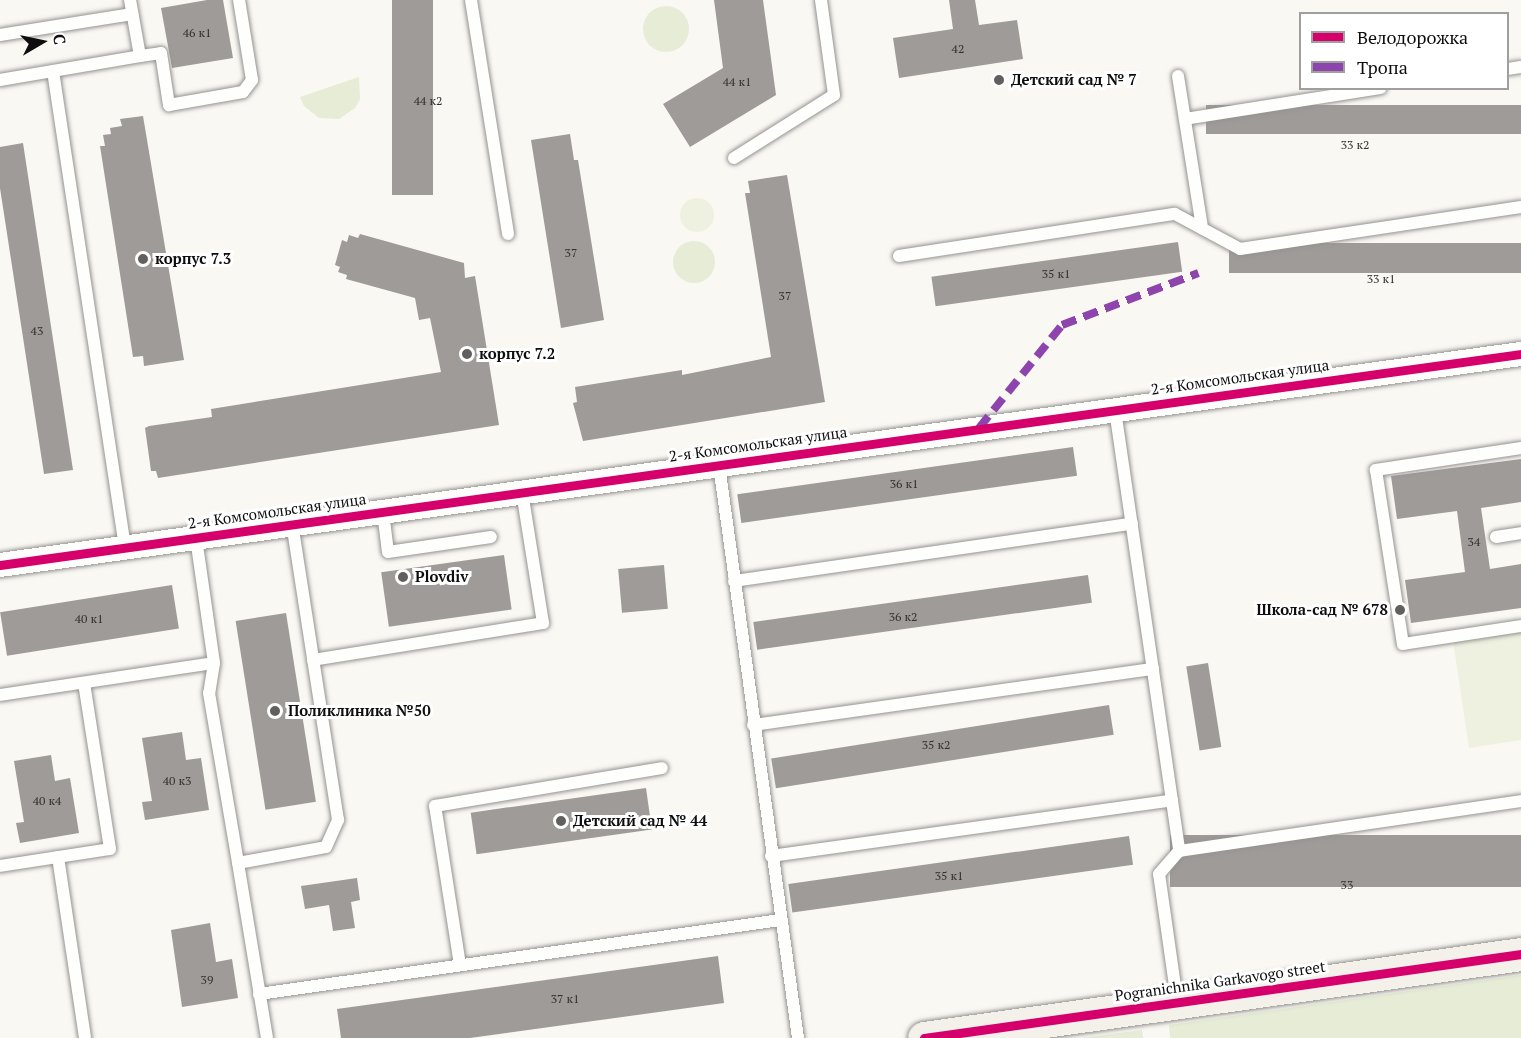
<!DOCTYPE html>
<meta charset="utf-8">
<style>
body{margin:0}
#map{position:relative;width:1521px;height:1038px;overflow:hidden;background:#faf8f3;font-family:"PT Serif",serif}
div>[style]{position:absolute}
.green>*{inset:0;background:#e6ecd6}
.round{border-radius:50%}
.pitch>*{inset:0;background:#eef1df}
.building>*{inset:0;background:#9e9b98;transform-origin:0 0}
.roads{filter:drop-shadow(0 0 2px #949391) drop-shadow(0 0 2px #949391)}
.lane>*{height:12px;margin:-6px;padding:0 6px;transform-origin:6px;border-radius:6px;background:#fefefd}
.street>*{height:24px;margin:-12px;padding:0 12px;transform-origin:12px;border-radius:12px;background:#fefefd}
.secondary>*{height:33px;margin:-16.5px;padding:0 16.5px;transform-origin:16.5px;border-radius:16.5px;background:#f4f1ea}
.quiet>*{height:8px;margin-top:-4px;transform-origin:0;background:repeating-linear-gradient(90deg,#8e44ad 0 15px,transparent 0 23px)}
.cycleway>*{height:9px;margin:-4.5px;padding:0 4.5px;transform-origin:4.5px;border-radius:4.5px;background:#d6006c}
.dots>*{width:16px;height:16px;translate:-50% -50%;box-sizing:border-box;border:3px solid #fff;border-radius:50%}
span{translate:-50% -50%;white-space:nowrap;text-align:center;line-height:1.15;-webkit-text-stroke:6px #fff;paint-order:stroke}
.number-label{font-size:12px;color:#323130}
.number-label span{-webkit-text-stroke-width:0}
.poi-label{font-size:15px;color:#0e0e0e;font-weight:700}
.left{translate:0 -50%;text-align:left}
.right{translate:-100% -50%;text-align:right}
.street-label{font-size:15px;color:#0e0e0e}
.legend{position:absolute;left:1299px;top:12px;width:210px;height:78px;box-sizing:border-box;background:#fff;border:2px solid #9f9f9f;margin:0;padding:8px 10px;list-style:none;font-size:18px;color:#0e0e0e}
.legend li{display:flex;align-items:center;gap:12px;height:30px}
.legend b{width:30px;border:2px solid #9f9f9f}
.north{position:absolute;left:12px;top:12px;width:60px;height:60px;-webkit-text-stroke:4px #fff;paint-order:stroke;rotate:81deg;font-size:16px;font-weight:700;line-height:24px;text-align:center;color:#0e0e0e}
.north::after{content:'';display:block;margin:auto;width:21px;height:27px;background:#0e0e0e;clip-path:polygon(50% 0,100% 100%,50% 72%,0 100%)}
</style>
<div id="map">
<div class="green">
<i class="round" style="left:643px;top:6px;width:46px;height:46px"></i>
<i style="clip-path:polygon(359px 77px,360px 99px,355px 108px,339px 119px,319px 118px,304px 106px,300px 97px)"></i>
<i class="round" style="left:673px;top:241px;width:42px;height:42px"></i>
<i style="clip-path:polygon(1521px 975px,1521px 1038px,1170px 1038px,1169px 1025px)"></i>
<i style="clip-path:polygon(1142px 1030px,1143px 1038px,1081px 1038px)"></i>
</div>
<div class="pitch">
<i class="round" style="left:680px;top:198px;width:34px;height:34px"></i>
<i style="clip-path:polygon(1521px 631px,1521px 740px,1469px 748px,1453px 641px)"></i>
</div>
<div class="building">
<i style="clip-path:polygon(207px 0,223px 0,233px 58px,172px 68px,161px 8px)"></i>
<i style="left:392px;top:0;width:41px;height:195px"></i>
<i style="clip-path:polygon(714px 0,763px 0,776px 95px,690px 147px,663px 104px,723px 68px)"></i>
<i style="clip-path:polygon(949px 0,975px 0,979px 25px,1017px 20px,1023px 59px,899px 78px,893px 38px,953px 29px)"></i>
<i style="left:1521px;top:105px;width:29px;height:315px;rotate:90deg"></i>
<i style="clip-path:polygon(143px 116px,184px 360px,144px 366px,143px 356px,133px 357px,100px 146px,105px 146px,103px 135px,111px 134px,110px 128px,122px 126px,120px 119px)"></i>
<i style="clip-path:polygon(570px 134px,574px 160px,578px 160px,604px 320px,561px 328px,531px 140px)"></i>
<i style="clip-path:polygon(23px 143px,73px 470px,44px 474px,0 188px,0 147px)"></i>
<i style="clip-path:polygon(787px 175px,825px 402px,583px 441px,573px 403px,577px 402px,575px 387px,682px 370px,682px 375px,771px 357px,745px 193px,750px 193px,748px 181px)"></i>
<i style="clip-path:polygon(360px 234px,464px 263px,465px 278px,475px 276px,499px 425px,158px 478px,156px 471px,151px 471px,145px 428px,149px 426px,212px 417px,211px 409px,441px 372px,430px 318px,419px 320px,415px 298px,346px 279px,347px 275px,338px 272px,340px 267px,335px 265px,342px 240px,347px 242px,349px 235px,358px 238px)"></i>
<i style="left:1178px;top:242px;width:30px;height:249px;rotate:82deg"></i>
<i style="left:1521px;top:243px;width:30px;height:292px;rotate:90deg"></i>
<i style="left:1073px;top:447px;width:29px;height:339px;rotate:82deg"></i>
<i style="clip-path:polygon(1521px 459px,1521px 502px,1481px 508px,1490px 569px,1521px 564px,1521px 608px,1411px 623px,1405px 580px,1465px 572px,1457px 511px,1397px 519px,1391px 476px)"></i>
<i style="left:504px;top:555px;width:55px;height:124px;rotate:82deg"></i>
<i style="left:664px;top:565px;width:44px;height:46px;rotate:85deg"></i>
<i style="left:1088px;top:575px;width:28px;height:338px;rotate:82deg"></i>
<i style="left:172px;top:585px;width:44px;height:174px;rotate:81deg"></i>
<i style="left:286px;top:613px;width:191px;height:51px;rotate:81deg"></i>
<i style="left:1208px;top:663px;width:85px;height:22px;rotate:81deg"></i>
<i style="left:1109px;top:705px;width:30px;height:342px;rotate:81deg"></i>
<i style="clip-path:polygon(182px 732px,186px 760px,201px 758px,209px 810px,145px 820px,142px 802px,152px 801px,142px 738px)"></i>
<i style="clip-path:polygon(51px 755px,55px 781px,70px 778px,79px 833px,20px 843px,16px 823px,24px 822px,14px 761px)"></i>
<i style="left:646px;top:788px;width:42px;height:177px;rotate:82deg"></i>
<i style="left:1521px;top:835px;width:52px;height:351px;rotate:90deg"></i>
<i style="left:1129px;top:836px;width:29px;height:344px;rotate:82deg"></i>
<i style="clip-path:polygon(357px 878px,360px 900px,351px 902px,355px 928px,333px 931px,329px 905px,305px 909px,301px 886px)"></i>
<i style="clip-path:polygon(210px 923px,216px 962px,232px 959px,238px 998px,182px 1007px,171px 930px)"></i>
<i style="clip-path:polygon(718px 956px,724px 1003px,470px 1038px,341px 1038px,337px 1009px)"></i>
</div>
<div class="roads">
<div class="lane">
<i style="left:471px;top:0;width:237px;rotate:81deg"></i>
<i style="left:0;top:35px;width:134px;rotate:-9deg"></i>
<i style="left:140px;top:56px;width:21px;rotate:-8deg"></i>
<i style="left:161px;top:53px;width:53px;rotate:81.3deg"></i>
<i style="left:169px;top:105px;width:75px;rotate:-10deg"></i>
<i style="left:243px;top:92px;width:15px;rotate:-53deg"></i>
<i style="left:252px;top:80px;width:81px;rotate:-99.2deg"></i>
<i style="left:1508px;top:69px;width:13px;rotate:-9deg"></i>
<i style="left:53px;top:71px;width:480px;rotate:81.4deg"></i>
<i style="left:1178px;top:76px;width:154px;rotate:81deg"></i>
<i style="left:0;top:80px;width:142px;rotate:-9.7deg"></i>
<i style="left:140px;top:56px;width:57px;rotate:-100.1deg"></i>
<i style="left:1185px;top:119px;width:198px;rotate:-9deg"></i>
<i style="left:734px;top:158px;width:118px;rotate:-32.2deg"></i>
<i style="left:834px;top:95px;width:96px;rotate:-97.8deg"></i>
<i style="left:899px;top:256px;width:279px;rotate:-8.7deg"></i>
<i style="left:1175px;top:214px;width:74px;rotate:28.3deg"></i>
<i style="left:1240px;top:249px;width:284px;rotate:-8.5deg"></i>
<i style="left:1115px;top:410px;width:446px;rotate:81.7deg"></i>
<i style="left:1179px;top:851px;width:346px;rotate:-8.3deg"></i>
<i style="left:1521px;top:448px;width:147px;rotate:171.4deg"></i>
<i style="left:1376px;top:470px;width:176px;rotate:81.2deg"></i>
<i style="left:1403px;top:644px;width:119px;rotate:-8.7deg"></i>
<i style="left:719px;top:465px;width:578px;rotate:82.15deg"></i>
<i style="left:383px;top:512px;width:40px;rotate:82.9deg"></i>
<i style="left:388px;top:552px;width:104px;rotate:-8.3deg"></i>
<i style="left:1496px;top:537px;width:25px;rotate:-9deg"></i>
<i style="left:734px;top:581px;width:402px;rotate:-8.2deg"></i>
<i style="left:313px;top:660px;width:233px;rotate:-9.1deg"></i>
<i style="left:543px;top:623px;width:133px;rotate:-99.1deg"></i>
<i style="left:214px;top:663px;width:30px;rotate:99deg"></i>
<i style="left:209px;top:693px;width:172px;rotate:80.3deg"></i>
<i style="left:0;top:695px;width:216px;rotate:-8.5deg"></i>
<i style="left:214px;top:663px;width:126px;rotate:-98.2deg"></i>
<i style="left:753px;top:725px;width:404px;rotate:-8deg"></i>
<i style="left:771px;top:856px;width:405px;rotate:-7.9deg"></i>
<i style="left:58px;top:857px;width:183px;rotate:81.5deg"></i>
<i style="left:0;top:866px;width:111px;rotate:-8.8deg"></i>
<i style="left:110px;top:849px;width:168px;rotate:-98.9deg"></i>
<i style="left:460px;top:965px;width:161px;rotate:-98.9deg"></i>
<i style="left:435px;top:806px;width:230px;rotate:-9.5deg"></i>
<i style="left:259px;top:994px;width:526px;rotate:-8.08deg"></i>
<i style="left:1177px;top:1000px;width:127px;rotate:-98.1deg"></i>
<i style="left:1159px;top:874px;width:30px;rotate:-49deg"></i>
<i style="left:267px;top:1038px;width:177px;rotate:-99.4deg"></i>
<i style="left:238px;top:863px;width:89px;rotate:-10.3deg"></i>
<i style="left:326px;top:847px;width:30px;rotate:-66deg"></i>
<i style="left:338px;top:820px;width:300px;rotate:-98.8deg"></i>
</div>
<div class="street">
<i style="left:0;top:565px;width:1536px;rotate:-7.9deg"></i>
</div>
<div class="secondary">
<i style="left:924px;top:1038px;width:603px;rotate:-8.01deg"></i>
</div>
</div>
<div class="quiet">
<i style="left:979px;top:428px;width:132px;rotate:-51.1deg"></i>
<i style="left:1062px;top:325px;width:146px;rotate:-20.9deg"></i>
</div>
<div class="cycleway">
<i style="left:0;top:565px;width:1536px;rotate:-7.9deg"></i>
<i style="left:924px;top:1038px;width:603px;rotate:-8.01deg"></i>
</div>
<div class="dots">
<i style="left:999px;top:80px;background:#61605e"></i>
<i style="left:143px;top:259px;background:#61605e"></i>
<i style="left:467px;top:354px;background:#61605e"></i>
<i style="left:403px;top:577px;background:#61605e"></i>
<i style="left:1400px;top:610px;background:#61605e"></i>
<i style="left:275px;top:711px;background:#61605e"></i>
<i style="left:561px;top:821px;background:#61605e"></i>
</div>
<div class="number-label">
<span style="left:197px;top:33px">46 к1</span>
<span style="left:958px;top:49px">42</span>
<span style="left:737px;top:82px">44 к1</span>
<span style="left:428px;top:101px">44 к2</span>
<span style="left:1355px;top:145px">33 к2</span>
<span style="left:571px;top:253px">37</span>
<span style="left:1056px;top:274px">35 к1</span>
<span style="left:1381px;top:279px">33 к1</span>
<span style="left:785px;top:296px">37</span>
<span style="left:37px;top:331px">43</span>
<span style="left:904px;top:484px">36 к1</span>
<span style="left:1474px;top:542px">34</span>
<span style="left:903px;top:617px">36 к2</span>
<span style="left:89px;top:619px">40 к1</span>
<span style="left:936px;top:745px">35 к2</span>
<span style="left:177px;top:781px">40 к3</span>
<span style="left:47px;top:801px">40 к4</span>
<span style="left:949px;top:876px">35 к1</span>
<span style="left:1347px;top:885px">33</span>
<span style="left:207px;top:980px">39</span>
<span style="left:565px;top:999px">37 к1</span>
</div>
<div class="poi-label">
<span class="left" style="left:1011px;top:80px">Детский сад № 7</span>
<span class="left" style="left:155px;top:259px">корпус 7.3</span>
<span class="left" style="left:479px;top:354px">корпус 7.2</span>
<span class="left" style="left:415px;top:577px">Plovdiv</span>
<span class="right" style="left:1388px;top:610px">Школа-сад № 678</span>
<span class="left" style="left:288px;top:711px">Поликлиника №50</span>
<span class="left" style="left:573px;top:821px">Детский сад № 44</span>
</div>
<div class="street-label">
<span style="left:1240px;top:377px;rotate:-8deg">2-я Комсомольская улица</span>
<span style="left:758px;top:444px;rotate:-8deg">2-я Комсомольская улица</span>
<span style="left:277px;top:511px;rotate:-8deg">2-я Комсомольская улица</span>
<span style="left:1220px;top:981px;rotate:-8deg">Pogranichnika Garkavogo street</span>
</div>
<ul class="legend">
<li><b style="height:8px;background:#d6006c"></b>Велодорожка</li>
<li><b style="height:8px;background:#8e44ad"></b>Тропа</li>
</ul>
<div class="north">С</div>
</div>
